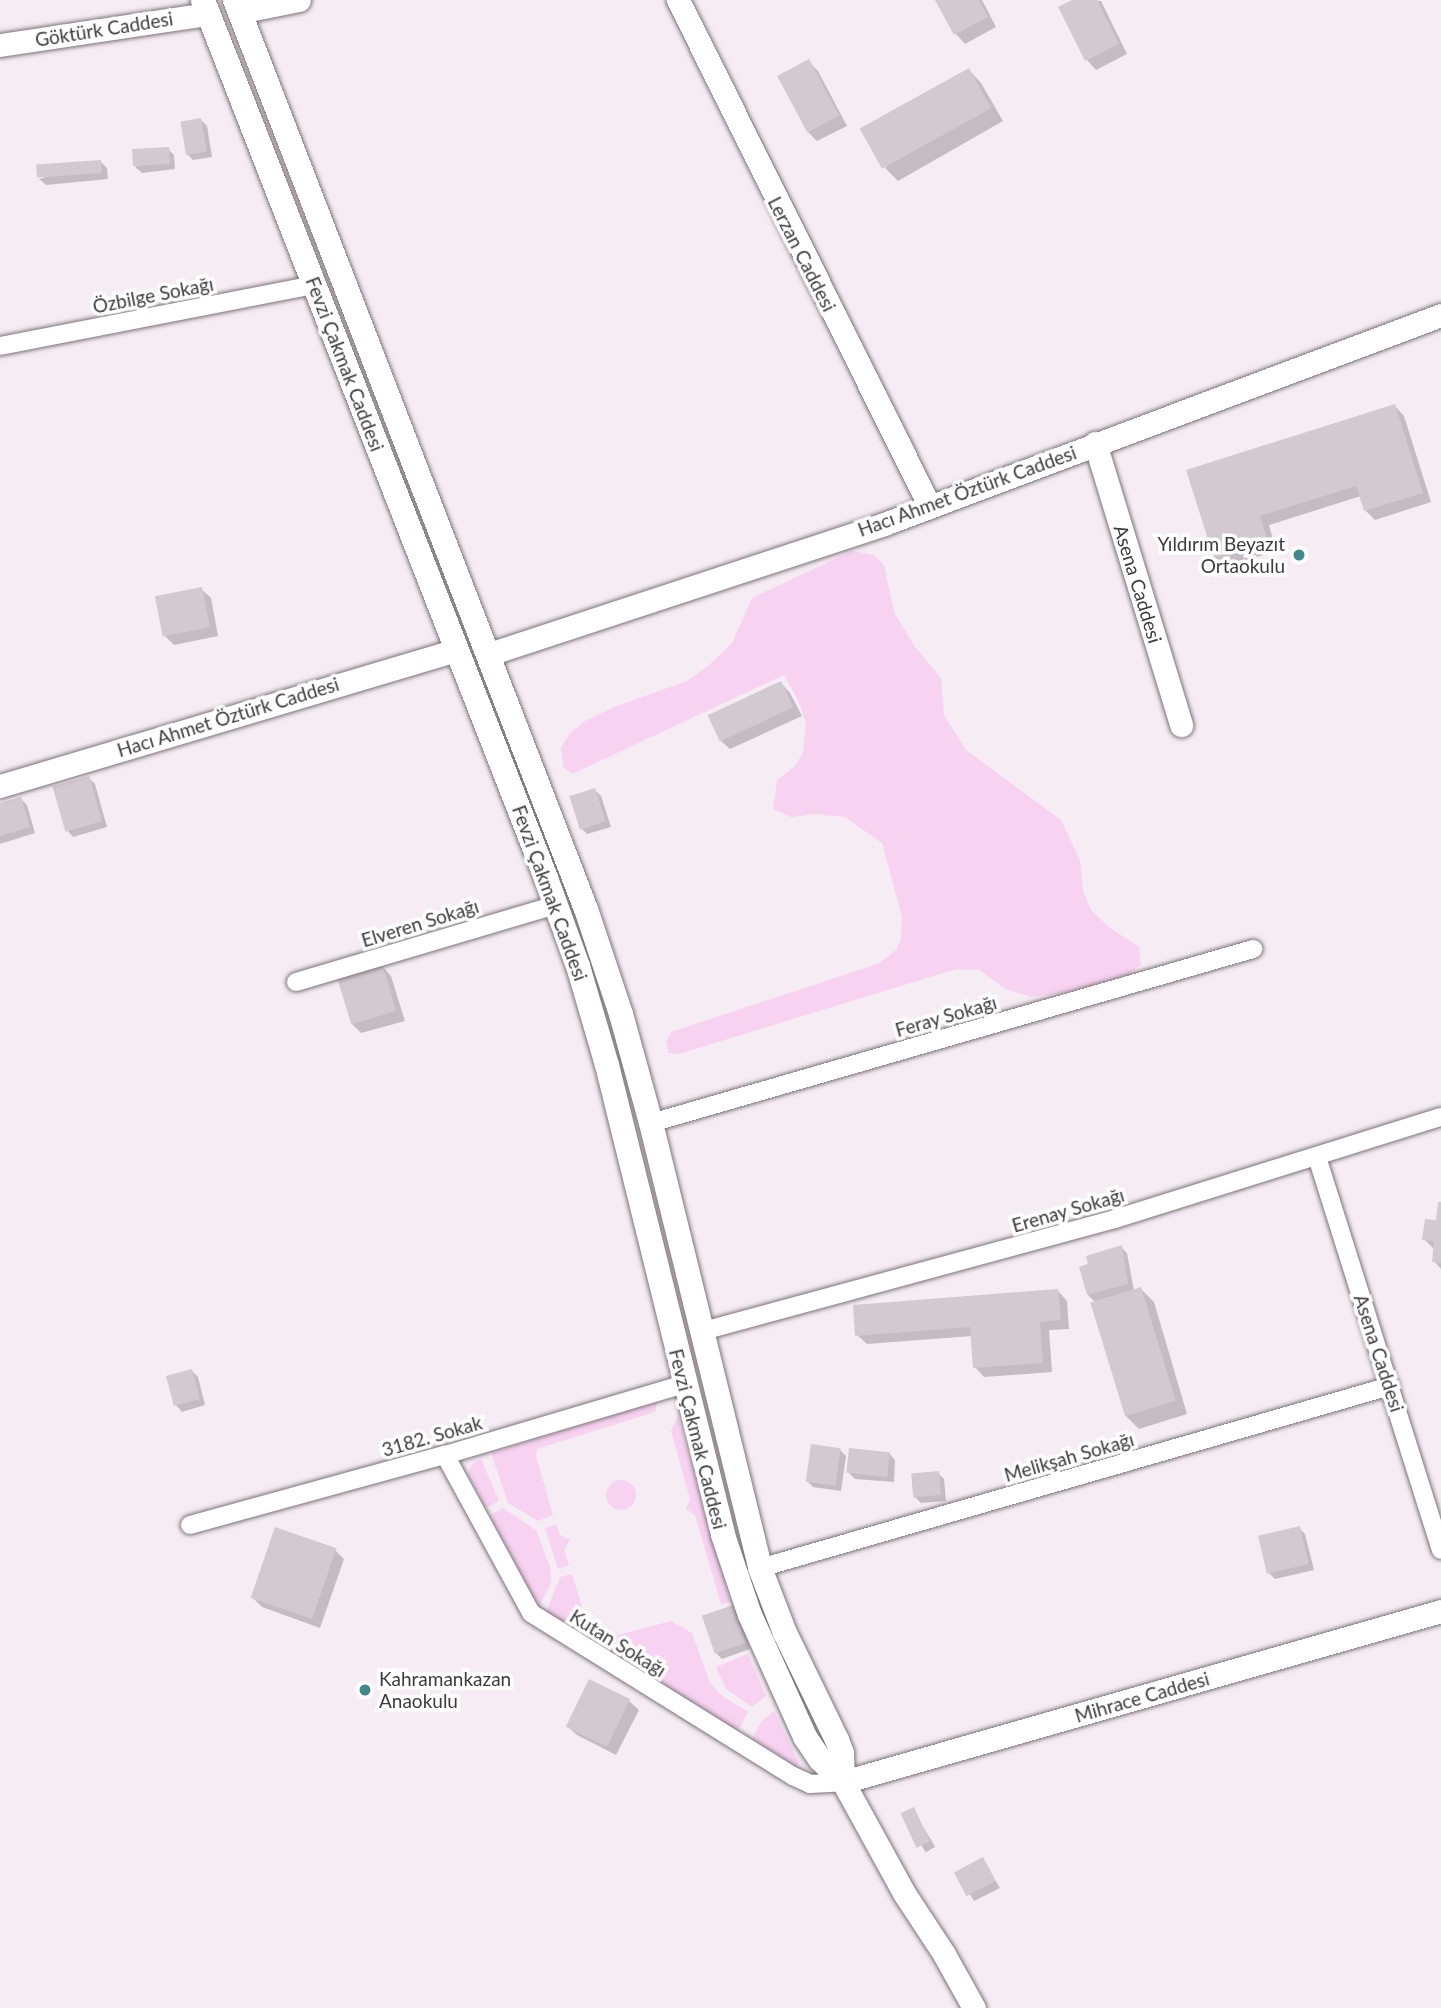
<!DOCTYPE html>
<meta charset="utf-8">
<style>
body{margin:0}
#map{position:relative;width:1441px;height:2008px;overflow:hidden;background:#f6ecf4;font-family:Lato,sans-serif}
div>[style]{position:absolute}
.green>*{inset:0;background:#f8d2f1}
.round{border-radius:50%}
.shadow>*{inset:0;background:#0003;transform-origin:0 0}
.building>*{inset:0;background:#d3c9d1;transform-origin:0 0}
.roads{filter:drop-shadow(0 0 2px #7c737a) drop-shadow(0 0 2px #7c737a)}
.minor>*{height:18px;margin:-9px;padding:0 9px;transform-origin:9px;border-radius:9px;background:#fff}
.tertiary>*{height:23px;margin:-11.5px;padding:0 11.5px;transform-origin:11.5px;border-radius:11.5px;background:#fff}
.secondary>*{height:24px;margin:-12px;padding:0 12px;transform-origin:12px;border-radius:12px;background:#fff}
.dots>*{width:19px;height:19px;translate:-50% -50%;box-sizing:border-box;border:4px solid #fff;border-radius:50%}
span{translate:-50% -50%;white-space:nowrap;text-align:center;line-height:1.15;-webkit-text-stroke:7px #fff;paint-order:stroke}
.street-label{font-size:19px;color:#3e3a3d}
.poi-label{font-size:19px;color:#3e3a3d}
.right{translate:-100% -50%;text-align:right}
.left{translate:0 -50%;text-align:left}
</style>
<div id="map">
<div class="green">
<i style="clip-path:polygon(852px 551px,874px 555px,884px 565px,894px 612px,915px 647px,941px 678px,944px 715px,966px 750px,1061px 820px,1080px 860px,1083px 891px,1091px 910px,1109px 927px,1139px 947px,1141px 964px,1130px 974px,1074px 991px,1031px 997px,1006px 989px,979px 970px,956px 969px,679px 1054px,669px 1053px,666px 1042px,671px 1032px,880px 963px,896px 950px,901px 939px,902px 917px,882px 843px,845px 817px,815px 814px,791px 817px,773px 809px,777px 780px,794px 767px,803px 753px,806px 723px,798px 700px,784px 675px,572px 774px,563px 767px,561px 747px,571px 732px,585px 721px,614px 707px,687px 681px,708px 666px,732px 643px,752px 598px)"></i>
<i style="clip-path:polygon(657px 1402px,655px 1412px,537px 1449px,536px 1456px,553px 1515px,538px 1521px,508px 1503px,491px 1453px)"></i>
<i style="clip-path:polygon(678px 1416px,730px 1602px,721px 1604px,695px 1515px,686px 1509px,690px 1499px,671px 1431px)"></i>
<i style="clip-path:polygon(481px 1459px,499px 1501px,486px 1508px,468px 1474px,472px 1464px)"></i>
<i class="round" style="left:606px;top:1480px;width:30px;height:30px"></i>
<i style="clip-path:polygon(503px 1508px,536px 1530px,550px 1567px,551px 1583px,539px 1607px,490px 1515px)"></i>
<i style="clip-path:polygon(556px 1524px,560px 1535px,570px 1540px,564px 1550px,569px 1565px,558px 1569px,545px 1528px)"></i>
<i style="clip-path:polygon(572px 1574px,590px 1633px,603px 1639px,671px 1621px,692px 1633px,710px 1683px,721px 1695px,748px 1712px,738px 1731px,545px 1615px,560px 1577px)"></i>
<i style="clip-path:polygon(748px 1654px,766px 1696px,752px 1707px,726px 1689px,716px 1667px)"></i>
<i style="clip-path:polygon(774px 1711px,799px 1763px,796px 1766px,752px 1739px,762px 1721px)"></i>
</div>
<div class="shadow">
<i style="clip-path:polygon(937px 0,982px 0,996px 27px,965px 44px,956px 34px)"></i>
<i style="clip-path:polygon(1076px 0,1101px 1px,1127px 54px,1096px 70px,1087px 60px)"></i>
<i style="clip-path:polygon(809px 62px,818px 71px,847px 126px,817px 141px,808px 132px)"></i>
<i style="clip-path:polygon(969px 70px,981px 83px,1003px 121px,898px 181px,885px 168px)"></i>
<i style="clip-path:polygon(201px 120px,207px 126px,212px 157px,193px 160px,187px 154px)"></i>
<i style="clip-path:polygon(168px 149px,174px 155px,175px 169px,142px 173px,135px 167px)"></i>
<i style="clip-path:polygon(100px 161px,107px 168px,108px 179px,46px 185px,39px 179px)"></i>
<i style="clip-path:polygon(1395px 406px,1404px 416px,1431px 502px,1375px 520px,1365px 510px,1361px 496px,1269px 525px,1276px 551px,1225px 567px,1215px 557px,1189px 471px)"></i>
<i style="clip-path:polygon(201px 589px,211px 598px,218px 636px,174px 645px,165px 636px)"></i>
<i style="clip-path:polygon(781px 683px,790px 693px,802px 716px,730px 749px,720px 740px)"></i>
<i style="clip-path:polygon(89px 778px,95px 784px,107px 827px,73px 837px,67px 830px)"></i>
<i style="clip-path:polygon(595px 790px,601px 796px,611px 827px,587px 834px,581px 828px)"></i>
<i style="clip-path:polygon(21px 799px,27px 805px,35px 833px,0 844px,0 805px)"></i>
<i style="clip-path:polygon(382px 966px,391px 976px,405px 1021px,361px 1033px,352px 1024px)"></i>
<i style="clip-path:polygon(1441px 1204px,1441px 1269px,1434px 1261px,1435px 1250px,1424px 1239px,1437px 1222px)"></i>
<i style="clip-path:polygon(1121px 1247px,1127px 1253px,1134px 1291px,1141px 1289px,1154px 1302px,1187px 1414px,1139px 1429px,1126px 1416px,1096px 1303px,1088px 1295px)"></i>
<i style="clip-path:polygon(1058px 1291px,1067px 1301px,1069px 1329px,1049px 1330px,1052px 1372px,984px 1377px,975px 1367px,972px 1336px,867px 1344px,857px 1335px)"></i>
<i style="clip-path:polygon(192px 1371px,198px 1377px,205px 1405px,182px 1412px,176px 1405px,169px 1377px)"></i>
<i style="clip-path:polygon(840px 1450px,846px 1456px,841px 1491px,813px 1487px,807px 1481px)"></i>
<i style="clip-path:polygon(889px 1453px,895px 1460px,894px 1482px,855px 1479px,849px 1473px)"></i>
<i style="clip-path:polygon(938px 1473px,944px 1479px,946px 1501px,921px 1503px,915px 1497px)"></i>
<i style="clip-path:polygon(1299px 1528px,1305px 1534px,1314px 1570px,1275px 1579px,1269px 1573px)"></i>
<i style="clip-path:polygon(335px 1550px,344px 1559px,320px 1628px,262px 1607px,252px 1597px)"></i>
<i style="clip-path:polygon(732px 1607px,738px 1613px,750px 1649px,722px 1659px,716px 1653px)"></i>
<i style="clip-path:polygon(590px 1681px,629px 1701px,639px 1710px,616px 1755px,577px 1735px,567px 1726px)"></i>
<i style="left:913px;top:1810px;width:43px;height:11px;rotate:59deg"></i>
<i style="clip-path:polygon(982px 1859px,1000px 1888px,974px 1901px,956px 1872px)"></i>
</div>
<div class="building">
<i style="clip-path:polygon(935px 0,979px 0,988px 17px,954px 35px)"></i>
<i style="clip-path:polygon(1072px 0,1097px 0,1119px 44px,1085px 61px,1058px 7px)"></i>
<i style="left:809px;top:59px;width:64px;height:36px;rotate:62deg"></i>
<i style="left:969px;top:68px;width:46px;height:125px;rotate:61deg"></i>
<i style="left:201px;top:118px;width:34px;height:21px;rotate:80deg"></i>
<i style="left:169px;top:147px;width:17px;height:37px;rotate:87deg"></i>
<i style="left:101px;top:160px;width:13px;height:65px;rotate:86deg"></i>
<i style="clip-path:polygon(1395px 404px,1423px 493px,1364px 511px,1356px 486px,1260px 516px,1268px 541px,1214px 558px,1186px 470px)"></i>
<i style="left:202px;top:587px;width:41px;height:48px;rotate:79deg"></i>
<i style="left:781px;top:681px;width:29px;height:81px;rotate:65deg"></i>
<i style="left:89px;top:776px;width:47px;height:38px;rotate:74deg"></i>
<i style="left:595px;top:788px;width:35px;height:27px;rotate:72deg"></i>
<i style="clip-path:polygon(21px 797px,30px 827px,0 836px,0 803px)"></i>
<i style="left:382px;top:964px;width:49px;height:47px;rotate:73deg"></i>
<i style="clip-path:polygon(1438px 1202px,1441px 1202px,1441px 1263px,1432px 1262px,1434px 1241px,1422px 1240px,1425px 1219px,1436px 1220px)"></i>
<i style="clip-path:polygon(1122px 1245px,1128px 1284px,1087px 1295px,1079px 1267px,1088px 1264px,1086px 1256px)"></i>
<i style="left:1141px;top:1287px;width:119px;height:53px;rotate:73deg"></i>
<i style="clip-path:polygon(1058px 1289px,1061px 1320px,1040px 1322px,1043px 1363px,973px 1368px,970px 1327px,855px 1336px,853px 1305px)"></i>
<i style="left:192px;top:1369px;width:31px;height:27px;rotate:75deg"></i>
<i style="left:811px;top:1444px;width:30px;height:38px;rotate:8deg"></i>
<i style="left:849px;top:1448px;width:41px;height:25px;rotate:6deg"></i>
<i style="left:939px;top:1471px;width:24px;height:28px;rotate:85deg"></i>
<i style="left:1300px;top:1526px;width:39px;height:43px;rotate:77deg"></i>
<i style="left:275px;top:1527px;width:65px;height:75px;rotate:19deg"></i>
<i style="left:733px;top:1605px;width:40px;height:33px;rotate:71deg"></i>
<i style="left:589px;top:1679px;width:46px;height:53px;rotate:26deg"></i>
<i style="left:914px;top:1807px;width:38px;height:15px;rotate:65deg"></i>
<i style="left:983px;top:1857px;width:27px;height:33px;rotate:62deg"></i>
</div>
<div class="roads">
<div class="minor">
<i style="left:0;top:346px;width:320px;rotate:-11deg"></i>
<i style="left:296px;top:982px;width:271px;rotate:-16.5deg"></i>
<i style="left:651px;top:1123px;width:627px;rotate:-16.12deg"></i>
<i style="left:1317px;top:1157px;width:412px;rotate:72.5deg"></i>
<i style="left:703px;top:1331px;width:427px;rotate:-15.2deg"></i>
<i style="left:1115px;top:1219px;width:342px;rotate:-17.4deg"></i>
<i style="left:445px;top:1455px;width:180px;rotate:61.4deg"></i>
<i style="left:531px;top:1613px;width:309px;rotate:31.9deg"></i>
<i style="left:793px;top:1776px;width:19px;rotate:25deg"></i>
<i style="left:810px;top:1784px;width:33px;rotate:-3deg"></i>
<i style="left:190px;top:1525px;width:264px;rotate:-15.4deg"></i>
<i style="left:445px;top:1455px;width:249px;rotate:-16.5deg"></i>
<i style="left:760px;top:1568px;width:656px;rotate:-16.11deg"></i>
</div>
<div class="tertiary">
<i style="left:678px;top:0;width:566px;rotate:63.57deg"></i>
<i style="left:239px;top:12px;width:61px;rotate:-11.3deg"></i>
<i style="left:0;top:45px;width:210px;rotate:-8.5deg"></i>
<i style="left:1095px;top:443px;width:295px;rotate:73deg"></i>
<i style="left:489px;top:654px;width:416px;rotate:-18.2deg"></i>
<i style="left:884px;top:524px;width:595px;rotate:-20.57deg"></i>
<i style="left:0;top:786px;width:476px;rotate:-16.6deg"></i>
<i style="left:974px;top:2008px;width:62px;rotate:-119.1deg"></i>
<i style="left:944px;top:1954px;width:73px;rotate:-123.3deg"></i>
<i style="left:904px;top:1893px;width:127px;rotate:-118.8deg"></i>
<i style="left:843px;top:1782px;width:622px;rotate:-15.96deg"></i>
</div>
<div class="secondary">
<i style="left:203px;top:0;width:943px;rotate:68.66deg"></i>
<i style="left:546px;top:878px;width:94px;rotate:70deg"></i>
<i style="left:578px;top:966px;width:103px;rotate:73.7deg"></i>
<i style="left:607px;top:1065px;width:484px;rotate:76.1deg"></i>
<i style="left:723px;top:1535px;width:84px;rotate:71.4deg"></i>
<i style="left:750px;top:1615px;width:134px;rotate:65.7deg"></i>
<i style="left:805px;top:1737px;width:27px;rotate:56deg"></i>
<i style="left:820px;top:1759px;width:33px;rotate:45deg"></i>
<i style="left:235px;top:0;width:974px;rotate:68.89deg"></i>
<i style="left:586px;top:909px;width:111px;rotate:71.6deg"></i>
<i style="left:621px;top:1014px;width:113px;rotate:74.6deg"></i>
<i style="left:651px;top:1123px;width:458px;rotate:76.2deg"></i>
<i style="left:760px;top:1568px;width:70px;rotate:69deg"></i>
<i style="left:785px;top:1633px;width:119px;rotate:64.1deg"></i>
<i style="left:837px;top:1740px;width:14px;rotate:69deg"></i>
<i style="left:842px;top:1753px;width:29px;rotate:88deg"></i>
</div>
</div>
<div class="dots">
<i style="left:1299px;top:555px;background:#40878e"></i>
<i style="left:365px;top:1690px;background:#40878e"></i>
</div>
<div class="street-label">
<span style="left:104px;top:29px;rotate:-9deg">Göktürk Caddesi</span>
<span style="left:802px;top:254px;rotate:63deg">Lerzan Caddesi</span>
<span style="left:153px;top:295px;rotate:-11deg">Özbilge Sokağı</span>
<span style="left:345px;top:364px;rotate:69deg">Fevzi Çakmak Caddesi</span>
<span style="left:967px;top:491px;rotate:-20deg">Hacı Ahmet Öztürk Caddesi</span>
<span style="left:1138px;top:584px;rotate:73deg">Asena Caddesi</span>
<span style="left:228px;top:717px;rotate:-17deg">Hacı Ahmet Öztürk Caddesi</span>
<span style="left:550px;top:893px;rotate:70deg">Fevzi Çakmak Caddesi</span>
<span style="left:420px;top:923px;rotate:-17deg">Elveren Sokağı</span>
<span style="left:946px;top:1016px;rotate:-16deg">Feray Sokağı</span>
<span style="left:1068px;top:1210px;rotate:-16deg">Erenay Sokağı</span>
<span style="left:1379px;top:1353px;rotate:72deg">Asena Caddesi</span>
<span style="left:432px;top:1436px;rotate:-16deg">3182. Sokak</span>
<span style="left:698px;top:1439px;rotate:76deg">Fevzi Çakmak Caddesi</span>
<span style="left:1069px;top:1457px;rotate:-16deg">Melikşah Sokağı</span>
<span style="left:618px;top:1643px;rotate:32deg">Kutan Sokağı</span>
<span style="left:1142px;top:1697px;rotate:-16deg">Mihrace Caddesi</span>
</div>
<div class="poi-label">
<span class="right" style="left:1285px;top:555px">Yıldırım Beyazıt<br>Ortaokulu</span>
<span class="left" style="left:379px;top:1690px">Kahramankazan<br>Anaokulu</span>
</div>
</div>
